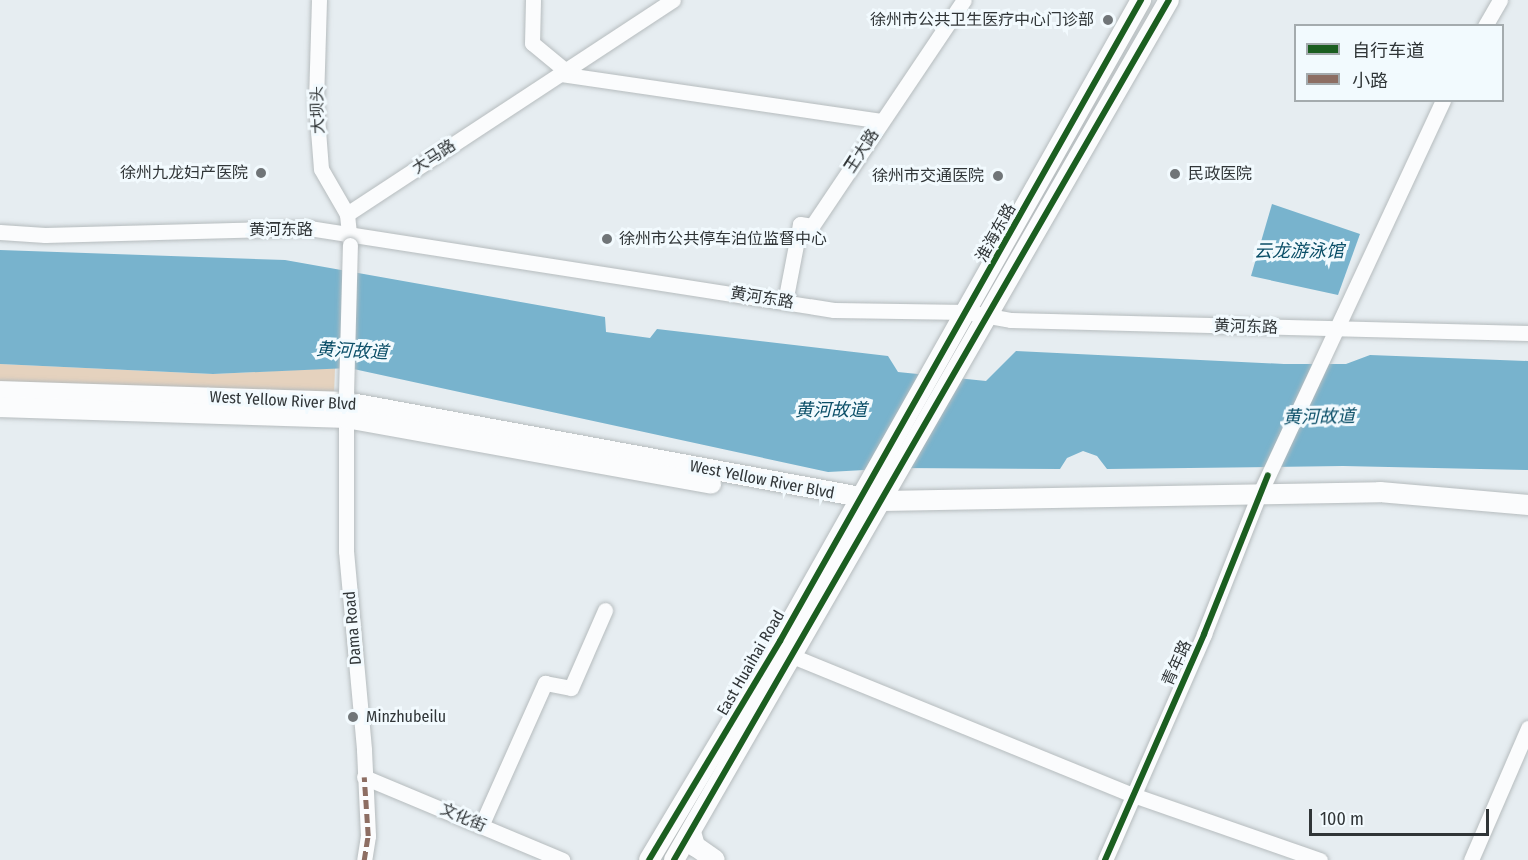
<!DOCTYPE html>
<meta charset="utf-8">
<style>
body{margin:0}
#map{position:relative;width:1528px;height:860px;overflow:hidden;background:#e6edf1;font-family:"Fira Sans Condensed","Noto Sans SC",sans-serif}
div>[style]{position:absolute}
.green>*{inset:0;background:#e5d2be}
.water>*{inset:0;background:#78b3cd}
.roads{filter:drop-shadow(0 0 2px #b6bcbe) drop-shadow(0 0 2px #b6bcbe)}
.minor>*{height:15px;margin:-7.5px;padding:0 7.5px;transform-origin:7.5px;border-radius:7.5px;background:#fbfcfd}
.major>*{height:20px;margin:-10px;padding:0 10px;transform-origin:10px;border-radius:10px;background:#fbfcfd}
.bridges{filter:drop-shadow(0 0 2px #b6bcbe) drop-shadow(0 0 2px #b6bcbe)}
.minor-bridge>*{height:15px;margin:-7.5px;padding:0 7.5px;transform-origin:7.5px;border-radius:7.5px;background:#fbfcfd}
.quiet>*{height:4.5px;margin-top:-2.25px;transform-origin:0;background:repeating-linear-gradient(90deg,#8d6e63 0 9px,transparent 0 13.5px)}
.cycleway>*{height:6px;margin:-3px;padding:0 3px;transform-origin:3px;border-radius:3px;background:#1b5e20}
.dots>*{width:16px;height:16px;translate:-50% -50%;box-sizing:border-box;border:3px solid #f2fafe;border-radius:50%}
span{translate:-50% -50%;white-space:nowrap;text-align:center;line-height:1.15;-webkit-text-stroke:6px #f2fafe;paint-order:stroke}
.poi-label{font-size:16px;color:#303537}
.right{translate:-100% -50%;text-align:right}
.left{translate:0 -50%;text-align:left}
.street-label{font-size:16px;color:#303537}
.water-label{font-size:18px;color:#0a4e67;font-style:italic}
.legend{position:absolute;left:1294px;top:24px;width:210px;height:78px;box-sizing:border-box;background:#f2fafe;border:2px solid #a4abae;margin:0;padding:8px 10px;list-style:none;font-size:18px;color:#303537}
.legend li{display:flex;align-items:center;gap:12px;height:30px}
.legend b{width:30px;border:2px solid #a4abae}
.scale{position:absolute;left:1309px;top:809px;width:180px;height:27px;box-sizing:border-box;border:3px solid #303537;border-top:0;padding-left:8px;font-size:18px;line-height:21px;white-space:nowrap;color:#303537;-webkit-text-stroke:4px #f2fafe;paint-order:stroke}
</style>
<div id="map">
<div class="green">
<i style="clip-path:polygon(0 364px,213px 374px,335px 368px,334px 396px,0 386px)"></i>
</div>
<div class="water">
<i style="clip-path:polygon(1272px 204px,1360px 234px,1338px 295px,1251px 276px)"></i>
<i style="clip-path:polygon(0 250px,285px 260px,605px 317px,606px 332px,650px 338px,657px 329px,888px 356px,898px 372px,986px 381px,1016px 351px,1284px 364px,1346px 364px,1370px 355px,1528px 361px,1528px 470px,1343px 466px,1107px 469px,1097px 456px,1083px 451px,1067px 458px,1060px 469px,901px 468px,828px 472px,349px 368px,213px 374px,0 364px)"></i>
</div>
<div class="roads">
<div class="minor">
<i style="left:319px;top:0;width:104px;rotate:91.7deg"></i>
<i style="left:316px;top:104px;width:65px;rotate:85.6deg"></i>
<i style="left:321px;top:169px;width:52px;rotate:60deg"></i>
<i style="left:533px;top:0;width:43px;rotate:91.3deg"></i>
<i style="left:532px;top:43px;width:44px;rotate:39.5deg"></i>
<i style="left:1485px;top:26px;width:30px;rotate:-60deg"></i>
<i style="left:560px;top:74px;width:324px;rotate:8.3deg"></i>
<i style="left:0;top:232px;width:45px;rotate:3.8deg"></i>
<i style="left:45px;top:235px;width:264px;rotate:-1.5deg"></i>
<i style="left:309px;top:228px;width:531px;rotate:8.88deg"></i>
<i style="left:834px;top:310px;width:133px;rotate:0.9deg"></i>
<i style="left:967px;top:312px;width:45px;rotate:10.3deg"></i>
<i style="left:1011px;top:320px;width:517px;rotate:1.44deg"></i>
<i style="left:350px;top:243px;width:29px;rotate:-96deg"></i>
<i style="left:347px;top:214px;width:390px;rotate:-33.3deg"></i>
<i style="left:785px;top:302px;width:79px;rotate:-79.1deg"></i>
<i style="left:800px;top:224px;width:12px;rotate:9deg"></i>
<i style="left:812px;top:226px;width:272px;rotate:-56.1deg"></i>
<i style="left:346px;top:408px;width:143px;rotate:90deg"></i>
<i style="left:346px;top:551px;width:200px;rotate:84.8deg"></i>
<i style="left:364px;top:750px;width:86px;rotate:87.3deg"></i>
<i style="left:368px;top:836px;width:24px;rotate:99deg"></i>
<i style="left:792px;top:656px;width:368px;rotate:22.2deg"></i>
<i style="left:1133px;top:795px;width:198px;rotate:19.2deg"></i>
<i style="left:364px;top:777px;width:215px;rotate:22.7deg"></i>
<i style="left:481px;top:826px;width:157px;rotate:-65.9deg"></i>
<i style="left:545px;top:683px;width:26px;rotate:11deg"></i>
<i style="left:571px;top:688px;width:85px;rotate:-66.4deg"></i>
<i style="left:1105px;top:860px;width:247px;rotate:-66.3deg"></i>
<i style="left:1204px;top:634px;width:147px;rotate:-68.5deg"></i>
<i style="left:1258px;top:497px;width:438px;rotate:-65deg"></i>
<i style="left:1471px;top:860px;width:144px;rotate:-66.6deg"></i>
</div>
<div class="major">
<i style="left:0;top:391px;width:346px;rotate:1.8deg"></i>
<i style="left:346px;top:402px;width:545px;rotate:10.46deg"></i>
<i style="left:882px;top:501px;width:498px;rotate:-1deg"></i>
<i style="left:1380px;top:492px;width:149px;rotate:5deg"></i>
<i style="left:0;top:407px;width:346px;rotate:1.8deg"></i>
<i style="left:346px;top:418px;width:371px;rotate:10.2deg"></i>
<i style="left:691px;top:832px;width:15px;rotate:74deg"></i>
<i style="left:695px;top:846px;width:24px;rotate:35deg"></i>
<i style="left:649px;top:860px;width:255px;rotate:-59.1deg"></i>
<i style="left:780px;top:641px;width:736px;rotate:-60.61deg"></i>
<i style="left:674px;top:860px;width:992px;rotate:-60.08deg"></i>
</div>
</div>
<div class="bridges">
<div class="minor-bridge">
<i style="left:346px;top:395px;width:150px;rotate:-88.5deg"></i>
</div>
</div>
<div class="quiet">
<i style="left:364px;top:860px;width:24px;rotate:-81deg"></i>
<i style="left:368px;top:836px;width:59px;rotate:-93.9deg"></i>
</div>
<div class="cycleway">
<i style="left:649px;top:860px;width:255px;rotate:-59.1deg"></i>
<i style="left:780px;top:641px;width:736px;rotate:-60.61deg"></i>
<i style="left:674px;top:860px;width:992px;rotate:-60.08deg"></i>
<i style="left:1105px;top:860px;width:247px;rotate:-66.3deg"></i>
<i style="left:1204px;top:634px;width:171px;rotate:-68.1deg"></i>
</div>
<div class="dots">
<i style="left:1108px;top:20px;background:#707578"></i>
<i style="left:261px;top:173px;background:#707578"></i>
<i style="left:1175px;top:174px;background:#707578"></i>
<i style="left:998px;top:176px;background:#707578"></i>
<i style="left:607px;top:239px;background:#707578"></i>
<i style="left:353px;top:717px;background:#707578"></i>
</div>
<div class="poi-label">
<span class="right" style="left:1094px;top:20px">徐州市公共卫生医疗中心门诊部</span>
<span class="right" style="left:248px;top:173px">徐州九龙妇产医院</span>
<span class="left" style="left:1188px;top:174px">民政医院</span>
<span class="right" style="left:984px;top:176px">徐州市交通医院</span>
<span class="left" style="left:619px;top:239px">徐州市公共停车泊位监督中心</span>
<span class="left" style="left:366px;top:717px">Minzhubeilu</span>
</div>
<div class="street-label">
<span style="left:318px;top:110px;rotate:-92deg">大坝头</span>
<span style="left:862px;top:151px;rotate:-57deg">王大路</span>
<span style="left:434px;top:157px;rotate:-33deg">大马路</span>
<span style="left:281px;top:230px">黄河东路</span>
<span style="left:996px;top:233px;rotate:-61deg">淮海东路</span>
<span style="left:762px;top:298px;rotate:9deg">黄河东路</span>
<span style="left:1246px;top:327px;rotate:2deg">黄河东路</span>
<span style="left:283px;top:401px;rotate:3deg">West Yellow River Blvd</span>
<span style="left:762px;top:480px;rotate:11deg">West Yellow River Blvd</span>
<span style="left:353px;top:628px;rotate:-95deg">Dama Road</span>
<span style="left:751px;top:663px;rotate:-60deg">East Huaihai Road</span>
<span style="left:1177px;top:663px;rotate:-66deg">青年路</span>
<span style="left:463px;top:818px;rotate:23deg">文化街</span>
</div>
<div class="water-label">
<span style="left:1299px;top:251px">云龙游泳馆</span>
<span style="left:352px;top:351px;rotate:3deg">黄河故道</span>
<span style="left:831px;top:410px">黄河故道</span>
<span style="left:1319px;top:417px;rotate:-1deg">黄河故道</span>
</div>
<ul class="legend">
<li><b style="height:8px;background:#1b5e20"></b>自行车道</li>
<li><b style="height:8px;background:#8d6e63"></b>小路</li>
</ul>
<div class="scale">100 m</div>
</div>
